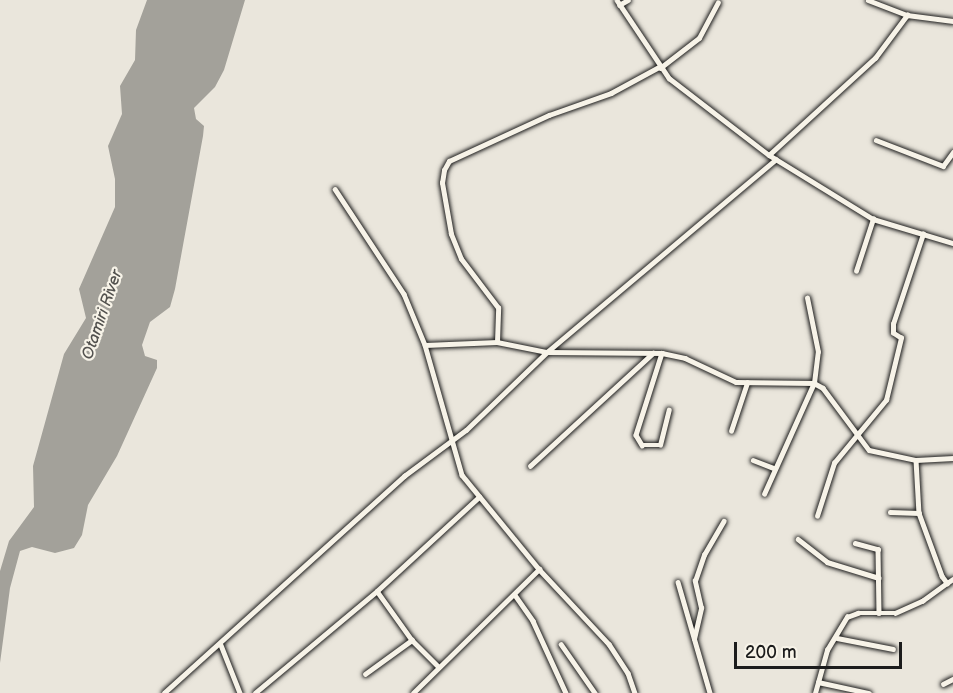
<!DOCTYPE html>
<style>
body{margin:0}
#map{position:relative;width:953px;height:693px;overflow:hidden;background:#eae6dc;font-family:"Balsamiq Sans",sans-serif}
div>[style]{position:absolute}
.water>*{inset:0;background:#a3a19a}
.roads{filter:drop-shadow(0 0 2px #1c1c1c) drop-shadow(0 0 2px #1c1c1c)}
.minor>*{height:4.5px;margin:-2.25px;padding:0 2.25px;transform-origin:2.25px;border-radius:2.25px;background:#f7f3e8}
span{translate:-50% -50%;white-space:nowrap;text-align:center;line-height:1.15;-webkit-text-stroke:4.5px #f7f3e8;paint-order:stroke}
.water-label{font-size:16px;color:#52514e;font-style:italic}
.scale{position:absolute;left:734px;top:642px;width:168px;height:27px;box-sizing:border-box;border:3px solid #1c1c1c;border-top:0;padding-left:8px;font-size:18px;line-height:21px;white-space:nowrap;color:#1c1c1c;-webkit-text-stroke:4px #f7f3e8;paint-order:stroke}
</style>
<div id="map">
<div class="water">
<i style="clip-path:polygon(147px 0,245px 0,224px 70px,215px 87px,194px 108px,196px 119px,204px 126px,203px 136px,175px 289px,170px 307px,150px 322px,142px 345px,145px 356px,157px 360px,157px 368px,117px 456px,88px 505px,82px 535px,74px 548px,55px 553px,32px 547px,20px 551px,10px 588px,0 663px,0 571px,9px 541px,34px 507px,33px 466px,64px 354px,86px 318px,79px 289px,115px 207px,115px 179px,108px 146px,122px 114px,120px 86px,135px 60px,136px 30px)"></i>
</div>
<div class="roads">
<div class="minor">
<i style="left:617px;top:0;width:94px;rotate:56.3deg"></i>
<i style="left:669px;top:78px;width:126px;rotate:37.6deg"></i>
<i style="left:769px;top:155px;width:122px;rotate:31.6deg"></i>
<i style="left:873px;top:219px;width:84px;rotate:16.7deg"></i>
<i style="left:868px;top:0;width:42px;rotate:21deg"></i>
<i style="left:907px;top:15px;width:46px;rotate:7.4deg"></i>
<i style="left:619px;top:5px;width:10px;rotate:-29deg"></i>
<i style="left:660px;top:68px;width:49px;rotate:-37.6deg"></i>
<i style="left:699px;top:38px;width:40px;rotate:-62deg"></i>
<i style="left:876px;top:140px;width:72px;rotate:21.2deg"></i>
<i style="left:943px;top:166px;width:17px;rotate:-54deg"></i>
<i style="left:769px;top:155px;width:144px;rotate:-42.5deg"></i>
<i style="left:875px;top:58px;width:54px;rotate:-53.3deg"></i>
<i style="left:335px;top:189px;width:126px;rotate:56.7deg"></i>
<i style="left:404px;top:294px;width:55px;rotate:67.6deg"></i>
<i style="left:425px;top:345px;width:135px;rotate:74.1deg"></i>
<i style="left:462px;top:475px;width:122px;rotate:50.7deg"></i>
<i style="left:539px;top:569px;width:103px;rotate:47deg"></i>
<i style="left:609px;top:644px;width:35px;rotate:57deg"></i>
<i style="left:628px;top:673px;width:21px;rotate:71deg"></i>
<i style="left:856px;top:271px;width:55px;rotate:-71.9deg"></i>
<i style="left:497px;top:342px;width:34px;rotate:-88deg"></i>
<i style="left:498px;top:308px;width:61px;rotate:-127.1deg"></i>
<i style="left:461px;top:259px;width:27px;rotate:-112deg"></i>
<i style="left:451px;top:234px;width:52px;rotate:-100deg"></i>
<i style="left:442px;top:183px;width:13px;rotate:-81deg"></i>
<i style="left:444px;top:170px;width:10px;rotate:-61deg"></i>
<i style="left:449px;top:161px;width:110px;rotate:-24.7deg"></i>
<i style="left:549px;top:115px;width:66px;rotate:-19.5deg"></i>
<i style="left:611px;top:93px;width:55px;rotate:-28.4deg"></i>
<i style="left:425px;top:345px;width:72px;rotate:-2.4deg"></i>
<i style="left:497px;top:342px;width:51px;rotate:11.3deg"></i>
<i style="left:547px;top:352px;width:115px;rotate:0.5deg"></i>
<i style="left:662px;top:353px;width:24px;rotate:12deg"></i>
<i style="left:685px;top:358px;width:56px;rotate:25.2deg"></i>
<i style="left:736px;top:382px;width:78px;rotate:0.7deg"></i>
<i style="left:814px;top:383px;width:10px;rotate:29deg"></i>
<i style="left:823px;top:388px;width:77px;rotate:53.4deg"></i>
<i style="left:869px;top:450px;width:48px;rotate:12deg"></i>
<i style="left:916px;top:460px;width:37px;rotate:-3deg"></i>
<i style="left:662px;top:353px;width:86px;rotate:107.6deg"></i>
<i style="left:636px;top:435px;width:12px;rotate:59deg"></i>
<i style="left:642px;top:445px;width:18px"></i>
<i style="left:660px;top:445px;width:36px;rotate:-76deg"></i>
<i style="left:731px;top:431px;width:51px;rotate:-71.6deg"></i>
<i style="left:753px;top:460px;width:22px;rotate:21deg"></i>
<i style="left:916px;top:460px;width:53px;rotate:86.8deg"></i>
<i style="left:530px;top:466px;width:167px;rotate:-42.6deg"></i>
<i style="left:764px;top:494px;width:122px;rotate:-65.8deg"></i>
<i style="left:814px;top:383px;width:31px;rotate:-83deg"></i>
<i style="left:818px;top:352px;width:55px;rotate:-101.5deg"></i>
<i style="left:890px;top:512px;width:29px;rotate:2deg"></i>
<i style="left:919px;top:513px;width:67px;rotate:69.9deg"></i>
<i style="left:942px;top:576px;width:9px;rotate:54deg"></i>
<i style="left:947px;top:583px;width:7px;rotate:-34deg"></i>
<i style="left:817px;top:516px;width:56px;rotate:-72.2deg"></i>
<i style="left:834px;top:463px;width:82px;rotate:-50.5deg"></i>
<i style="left:886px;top:400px;width:64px;rotate:-76.4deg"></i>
<i style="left:901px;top:338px;width:9px;rotate:-148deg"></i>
<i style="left:893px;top:333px;width:9px;rotate:-90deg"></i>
<i style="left:893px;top:324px;width:95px;rotate:-71.6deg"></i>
<i style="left:798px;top:539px;width:37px;rotate:38deg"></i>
<i style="left:827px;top:562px;width:54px;rotate:17.1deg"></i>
<i style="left:855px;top:543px;width:24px;rotate:15deg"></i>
<i style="left:878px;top:549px;width:64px;rotate:89.1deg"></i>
<i style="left:678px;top:582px;width:116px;rotate:73.9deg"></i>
<i style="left:377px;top:591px;width:60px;rotate:54.5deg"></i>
<i style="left:412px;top:640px;width:38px;rotate:45deg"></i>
<i style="left:515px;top:595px;width:32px;rotate:55deg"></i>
<i style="left:533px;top:621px;width:79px;rotate:65.4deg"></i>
<i style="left:837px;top:638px;width:57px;rotate:11.1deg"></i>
<i style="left:694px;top:639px;width:32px;rotate:-77deg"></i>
<i style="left:701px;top:608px;width:28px;rotate:-103deg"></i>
<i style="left:695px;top:581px;width:28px;rotate:-71deg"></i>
<i style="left:704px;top:555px;width:39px;rotate:-60deg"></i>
<i style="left:561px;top:644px;width:60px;rotate:55.2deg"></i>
<i style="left:221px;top:645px;width:52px;rotate:68.4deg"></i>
<i style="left:365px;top:674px;width:58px;rotate:-35.9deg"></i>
<i style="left:818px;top:682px;width:52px;rotate:12.2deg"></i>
<i style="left:943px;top:684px;width:11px;rotate:-27deg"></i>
<i style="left:164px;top:693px;width:324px;rotate:-42.1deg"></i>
<i style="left:404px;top:476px;width:77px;rotate:-36.6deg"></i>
<i style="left:466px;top:430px;width:112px;rotate:-43.9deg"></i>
<i style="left:547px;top:352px;width:299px;rotate:-40.1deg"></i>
<i style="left:255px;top:693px;width:159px;rotate:-39.9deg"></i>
<i style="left:377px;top:591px;width:139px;rotate:-42.7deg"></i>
<i style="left:413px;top:693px;width:177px;rotate:-44.5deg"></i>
<i style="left:815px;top:693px;width:45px;rotate:-74.4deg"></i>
<i style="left:827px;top:650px;width:39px;rotate:-59deg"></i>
<i style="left:847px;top:617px;width:12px;rotate:-20deg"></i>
<i style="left:858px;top:613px;width:37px"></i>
<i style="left:895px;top:613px;width:30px;rotate:-24deg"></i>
<i style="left:922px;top:601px;width:31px;rotate:-36deg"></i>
</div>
</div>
<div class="water-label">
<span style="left:103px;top:315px;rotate:-71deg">Otamiri River</span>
</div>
<div class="scale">200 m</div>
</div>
